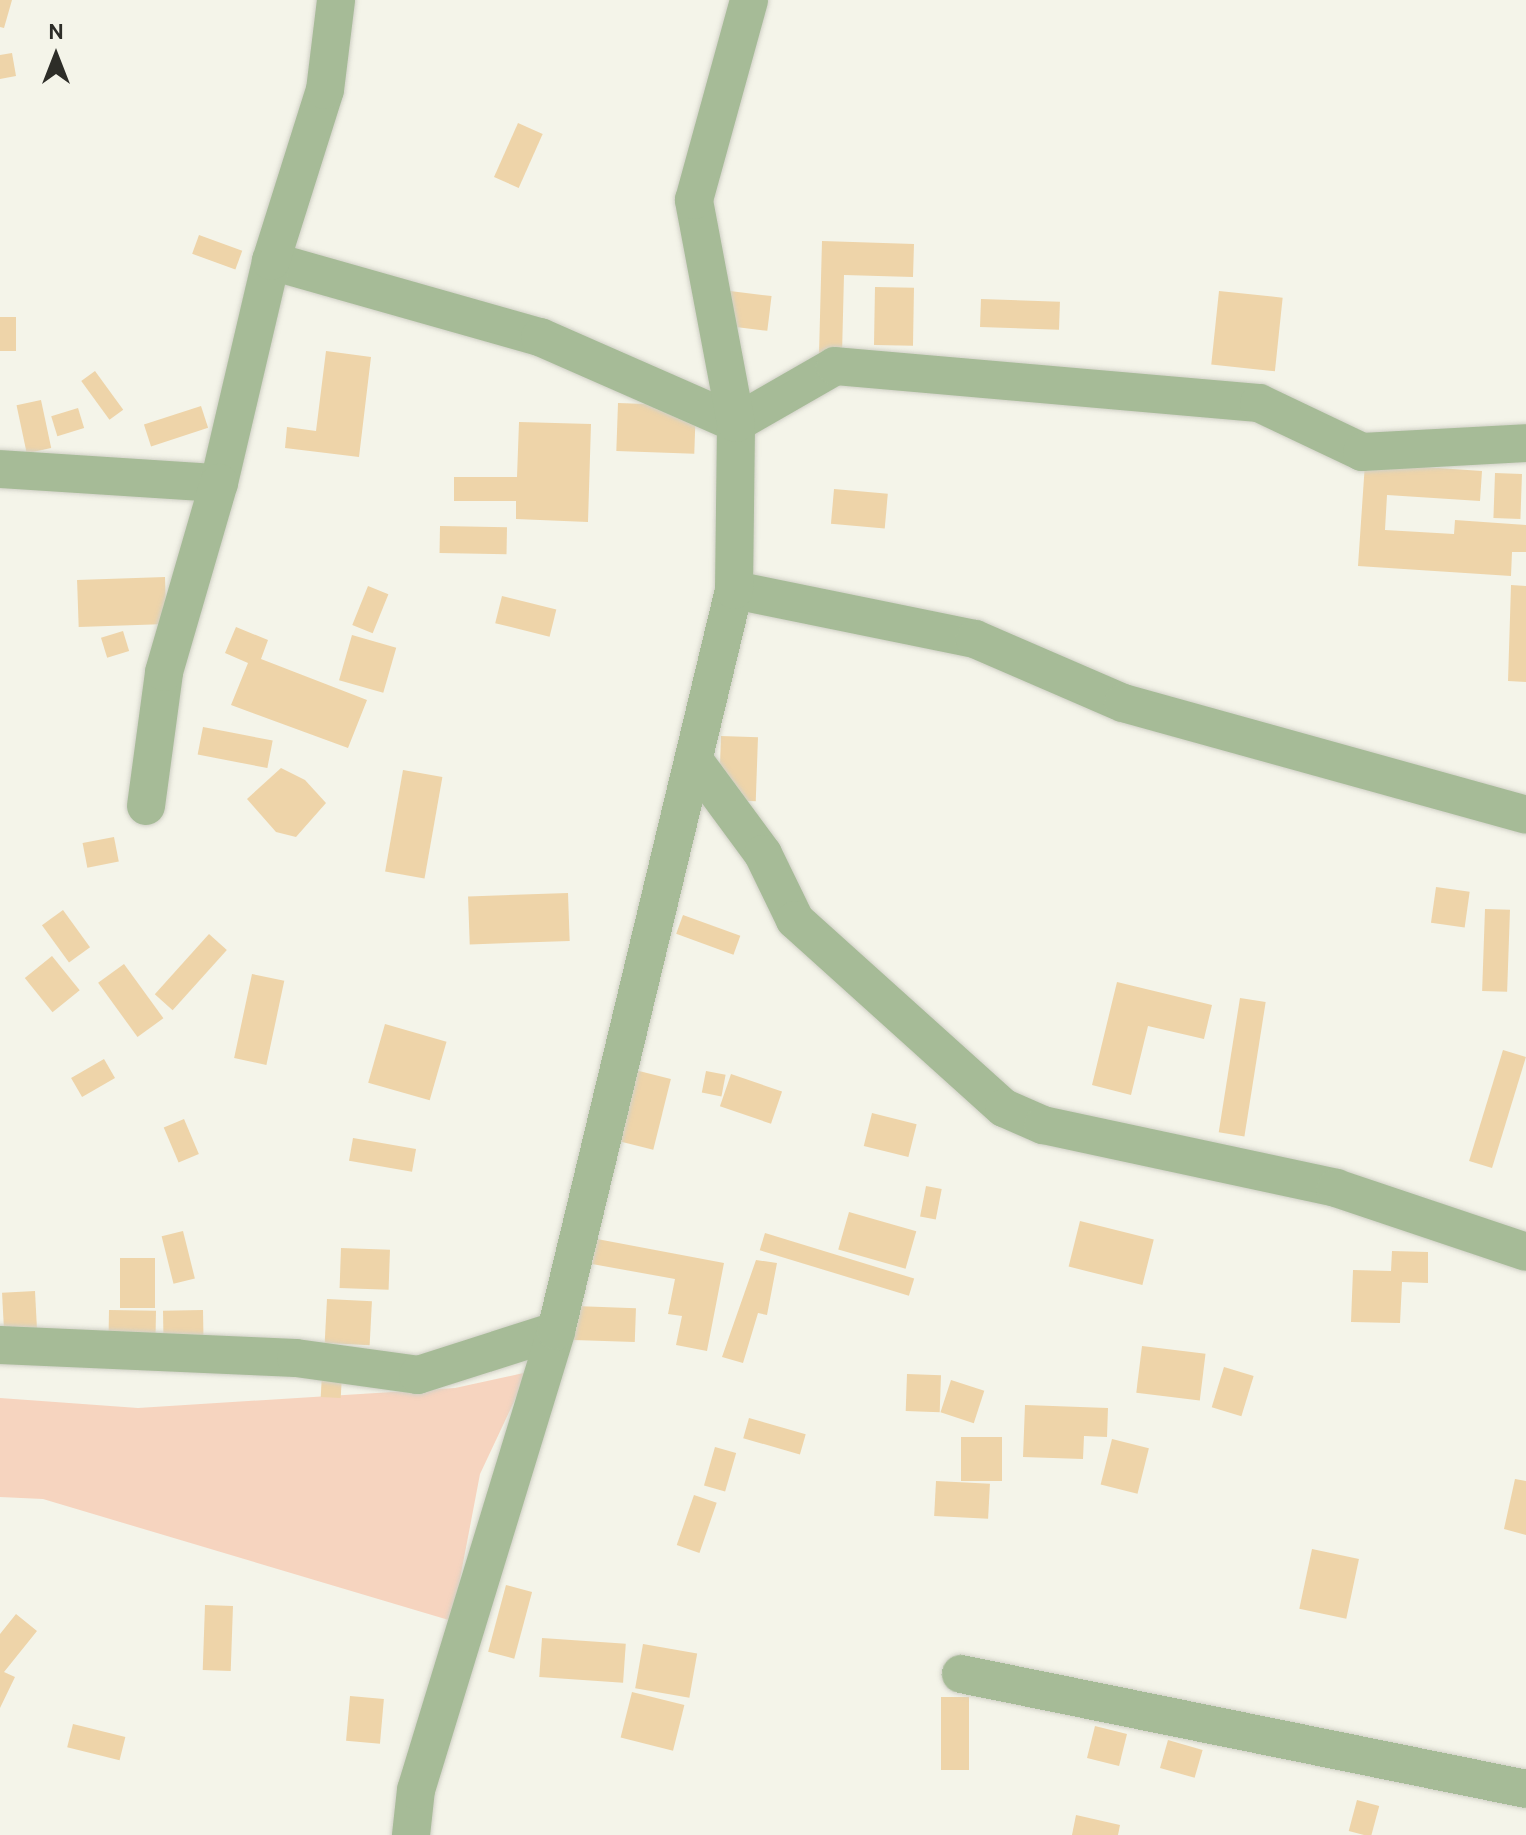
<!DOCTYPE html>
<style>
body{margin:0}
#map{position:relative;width:1526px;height:1835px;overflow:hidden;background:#f4f4e9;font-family:Cabin,sans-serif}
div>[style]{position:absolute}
.green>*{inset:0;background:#f6d4bf}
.building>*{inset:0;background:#eed4a9;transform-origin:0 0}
.roads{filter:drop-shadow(0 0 2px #d0d0c6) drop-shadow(0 0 2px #d0d0c6)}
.minor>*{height:38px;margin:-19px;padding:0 19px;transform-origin:19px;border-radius:19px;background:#a6bb97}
span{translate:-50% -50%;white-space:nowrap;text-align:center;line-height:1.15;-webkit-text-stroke:6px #f4f4e9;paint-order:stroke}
.north{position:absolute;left:16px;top:16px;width:80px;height:80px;-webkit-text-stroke:6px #f4f4e9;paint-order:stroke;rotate:0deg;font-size:22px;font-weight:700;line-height:32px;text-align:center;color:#2d2d28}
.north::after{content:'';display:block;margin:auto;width:28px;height:36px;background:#2d2d28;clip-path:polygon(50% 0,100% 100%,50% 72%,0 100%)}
</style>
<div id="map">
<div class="green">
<i style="clip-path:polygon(528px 1372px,480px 1474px,452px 1621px,43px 1499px,0 1497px,0 1398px,138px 1408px,455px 1388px)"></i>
</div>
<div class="building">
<i style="clip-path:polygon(0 0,12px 0,4px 28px,0 27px)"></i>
<i style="clip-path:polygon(12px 53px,16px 76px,0 79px,0 55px)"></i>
<i style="left:518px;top:123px;width:27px;height:59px;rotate:24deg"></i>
<i style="left:199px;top:235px;width:46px;height:20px;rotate:20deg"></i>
<i style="clip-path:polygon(822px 241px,914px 244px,913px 277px,844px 275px,842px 354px,819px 354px)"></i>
<i style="left:875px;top:287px;width:39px;height:58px;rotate:1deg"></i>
<i style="left:714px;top:289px;width:58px;height:35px;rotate:7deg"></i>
<i style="left:1219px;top:291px;width:64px;height:74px;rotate:6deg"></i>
<i style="left:981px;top:299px;width:79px;height:28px;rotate:2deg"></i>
<i style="left:0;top:317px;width:16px;height:34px"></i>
<i style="clip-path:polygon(326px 351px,371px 357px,359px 457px,285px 448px,287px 427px,316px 431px)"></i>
<i style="left:95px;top:371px;width:48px;height:17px;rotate:54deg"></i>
<i style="left:41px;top:400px;width:49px;height:25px;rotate:78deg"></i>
<i style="left:618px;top:403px;width:78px;height:48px;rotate:2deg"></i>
<i style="left:201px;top:406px;width:23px;height:60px;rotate:72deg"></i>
<i style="left:78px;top:408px;width:21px;height:28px;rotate:73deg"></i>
<i style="clip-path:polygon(519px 422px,591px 424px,588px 522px,516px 519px,516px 501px,454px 501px,454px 477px,517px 477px)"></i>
<i style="clip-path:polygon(1365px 463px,1482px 471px,1480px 501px,1387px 495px,1385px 530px,1454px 534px,1455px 520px,1526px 525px,1526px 552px,1512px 552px,1511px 576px,1358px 566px)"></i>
<i style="left:1495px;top:473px;width:27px;height:45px;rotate:2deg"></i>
<i style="left:834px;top:489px;width:54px;height:35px;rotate:5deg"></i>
<i style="left:440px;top:526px;width:67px;height:27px;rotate:1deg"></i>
<i style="left:165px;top:577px;width:47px;height:88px;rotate:88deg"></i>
<i style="clip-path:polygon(1511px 585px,1526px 586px,1526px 682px,1508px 681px)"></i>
<i style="left:368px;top:586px;width:22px;height:42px;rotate:22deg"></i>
<i style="left:502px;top:596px;width:56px;height:28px;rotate:14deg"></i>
<i style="clip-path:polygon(236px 627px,268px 640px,261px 659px,367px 700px,348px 748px,231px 705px,248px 663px,225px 653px)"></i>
<i style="left:123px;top:631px;width:21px;height:23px;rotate:73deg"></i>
<i style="left:352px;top:635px;width:46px;height:47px;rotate:16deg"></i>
<i style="left:203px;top:727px;width:71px;height:28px;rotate:11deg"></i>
<i style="left:721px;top:736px;width:37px;height:64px;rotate:2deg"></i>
<i style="clip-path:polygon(281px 768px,305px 780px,326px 803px,296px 837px,276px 832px,247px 799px)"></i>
<i style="left:403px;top:770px;width:40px;height:103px;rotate:10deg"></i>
<i style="left:114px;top:837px;width:25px;height:32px;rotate:79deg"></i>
<i style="left:1436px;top:887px;width:34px;height:36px;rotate:8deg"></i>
<i style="left:568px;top:893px;width:48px;height:100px;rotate:88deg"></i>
<i style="left:1485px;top:909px;width:25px;height:82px;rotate:2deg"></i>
<i style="left:63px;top:910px;width:46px;height:26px;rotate:54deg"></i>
<i style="left:683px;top:915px;width:61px;height:20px;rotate:20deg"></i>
<i style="left:209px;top:934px;width:24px;height:81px;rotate:42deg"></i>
<i style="left:52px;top:956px;width:44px;height:35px;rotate:51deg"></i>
<i style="left:124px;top:964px;width:67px;height:32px;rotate:54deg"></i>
<i style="left:252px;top:974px;width:33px;height:86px;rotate:12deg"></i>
<i style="clip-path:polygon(1117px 982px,1212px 1005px,1204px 1039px,1148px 1026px,1131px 1095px,1092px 1085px)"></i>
<i style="left:1240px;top:998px;width:26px;height:136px;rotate:9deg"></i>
<i style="left:385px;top:1024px;width:64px;height:61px;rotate:16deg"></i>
<i style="left:1503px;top:1050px;width:24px;height:116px;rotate:17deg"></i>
<i style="left:104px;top:1059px;width:22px;height:38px;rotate:60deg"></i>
<i style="left:635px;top:1070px;width:37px;height:73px;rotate:14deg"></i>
<i style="left:706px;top:1071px;width:20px;height:22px;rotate:11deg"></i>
<i style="left:731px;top:1074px;width:54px;height:34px;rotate:19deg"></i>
<i style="left:872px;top:1113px;width:46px;height:34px;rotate:14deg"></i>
<i style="left:184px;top:1119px;width:38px;height:22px;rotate:67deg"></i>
<i style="left:353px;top:1138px;width:64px;height:23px;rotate:10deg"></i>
<i style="left:926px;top:1186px;width:16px;height:31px;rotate:11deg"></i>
<i style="left:849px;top:1212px;width:70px;height:39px;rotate:16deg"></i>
<i style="left:1080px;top:1221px;width:76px;height:47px;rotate:14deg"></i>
<i style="left:183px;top:1231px;width:49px;height:22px;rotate:76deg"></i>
<i style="left:765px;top:1233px;width:156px;height:18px;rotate:17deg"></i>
<i style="clip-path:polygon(597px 1239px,724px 1263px,707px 1351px,676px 1345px,682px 1316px,668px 1314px,675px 1279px,592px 1264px)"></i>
<i style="left:341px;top:1248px;width:49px;height:40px;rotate:2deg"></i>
<i style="clip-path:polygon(1392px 1251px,1428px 1252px,1428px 1283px,1402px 1282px,1400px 1323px,1351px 1322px,1353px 1270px,1391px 1271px)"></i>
<i style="left:120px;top:1258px;width:35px;height:50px"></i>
<i style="clip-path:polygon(756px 1260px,777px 1263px,767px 1315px,758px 1313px,743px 1363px,722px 1357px)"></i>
<i style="left:35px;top:1291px;width:60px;height:33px;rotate:87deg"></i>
<i style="left:327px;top:1299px;width:45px;height:44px;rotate:3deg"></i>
<i style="left:575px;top:1306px;width:61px;height:34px;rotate:2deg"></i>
<i style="left:109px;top:1310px;width:47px;height:46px;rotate:1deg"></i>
<i style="left:203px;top:1310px;width:48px;height:40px;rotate:89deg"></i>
<i style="left:1142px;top:1346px;width:64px;height:47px;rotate:7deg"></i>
<i style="left:323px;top:1354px;width:20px;height:43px;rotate:3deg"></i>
<i style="left:1224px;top:1367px;width:31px;height:42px;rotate:17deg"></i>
<i style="left:907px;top:1374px;width:34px;height:37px;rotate:2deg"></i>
<i style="left:951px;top:1380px;width:35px;height:34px;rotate:18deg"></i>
<i style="clip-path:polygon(1025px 1405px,1108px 1408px,1107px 1437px,1084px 1436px,1083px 1459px,1023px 1457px)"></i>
<i style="left:749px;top:1418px;width:59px;height:21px;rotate:16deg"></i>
<i style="left:961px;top:1437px;width:41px;height:44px"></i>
<i style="left:1112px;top:1439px;width:38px;height:47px;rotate:14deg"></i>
<i style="left:715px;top:1447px;width:22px;height:40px;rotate:16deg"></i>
<i style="clip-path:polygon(1515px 1479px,1526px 1481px,1526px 1535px,1504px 1529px)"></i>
<i style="left:936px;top:1481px;width:54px;height:35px;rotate:3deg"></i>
<i style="left:694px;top:1495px;width:24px;height:53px;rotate:19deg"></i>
<i style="left:1312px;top:1549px;width:48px;height:61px;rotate:12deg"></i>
<i style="left:506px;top:1585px;width:27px;height:69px;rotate:15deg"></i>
<i style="left:205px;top:1605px;width:28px;height:65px;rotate:2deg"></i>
<i style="clip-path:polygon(16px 1614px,37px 1631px,4px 1672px,15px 1677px,0 1708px,0 1634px)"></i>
<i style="left:542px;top:1638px;width:84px;height:39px;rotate:4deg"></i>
<i style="left:643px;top:1644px;width:55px;height:45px;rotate:10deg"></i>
<i style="left:632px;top:1692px;width:54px;height:47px;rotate:14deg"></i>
<i style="left:350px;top:1696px;width:34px;height:45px;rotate:5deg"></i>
<i style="left:941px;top:1697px;width:28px;height:73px"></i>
<i style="left:73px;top:1724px;width:54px;height:24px;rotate:14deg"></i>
<i style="left:1095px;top:1726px;width:33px;height:33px;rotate:14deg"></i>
<i style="left:1168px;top:1740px;width:36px;height:29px;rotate:16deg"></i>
<i style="left:1357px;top:1800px;width:23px;height:32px;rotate:15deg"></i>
<i style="clip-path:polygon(1076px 1815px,1120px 1825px,1118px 1835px,1072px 1835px)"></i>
</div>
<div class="roads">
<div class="minor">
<i style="left:271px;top:261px;width:280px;rotate:15.8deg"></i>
<i style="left:540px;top:337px;width:214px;rotate:23.7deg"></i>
<i style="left:736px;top:423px;width:114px;rotate:-29.9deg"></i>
<i style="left:835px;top:366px;width:426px;rotate:5deg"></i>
<i style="left:1259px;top:403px;width:114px;rotate:25.4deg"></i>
<i style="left:1362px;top:452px;width:164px;rotate:-3.1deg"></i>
<i style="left:0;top:469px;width:219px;rotate:3.7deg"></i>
<i style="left:219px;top:483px;width:228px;rotate:-76.8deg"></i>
<i style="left:271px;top:261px;width:179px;rotate:-72.5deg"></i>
<i style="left:325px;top:90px;width:91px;rotate:-83deg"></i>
<i style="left:734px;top:590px;width:246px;rotate:11.5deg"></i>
<i style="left:975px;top:639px;width:161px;rotate:23.4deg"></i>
<i style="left:1123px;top:703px;width:418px;rotate:15.5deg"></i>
<i style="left:696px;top:763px;width:113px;rotate:53.6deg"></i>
<i style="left:763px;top:854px;width:73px;rotate:64.1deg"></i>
<i style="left:795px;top:920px;width:281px;rotate:42deg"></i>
<i style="left:1004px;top:1108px;width:43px;rotate:23.6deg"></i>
<i style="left:1043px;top:1125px;width:300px;rotate:12.1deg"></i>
<i style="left:1336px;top:1188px;width:200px;rotate:18.6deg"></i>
<i style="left:146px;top:806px;width:135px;rotate:-82.3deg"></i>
<i style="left:164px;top:672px;width:197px;rotate:-73.8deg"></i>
<i style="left:0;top:1345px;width:296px;rotate:2.5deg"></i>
<i style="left:296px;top:1358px;width:123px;rotate:7.9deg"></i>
<i style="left:418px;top:1375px;width:145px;rotate:-17.7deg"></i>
<i style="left:961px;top:1674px;width:577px;rotate:11.5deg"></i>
<i style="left:411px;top:1835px;width:45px;rotate:-83.7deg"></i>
<i style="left:416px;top:1790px;width:480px;rotate:-73deg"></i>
<i style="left:556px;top:1331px;width:762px;rotate:-76.49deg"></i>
<i style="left:734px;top:590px;width:167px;rotate:-89.3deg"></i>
<i style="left:736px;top:423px;width:227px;rotate:-100.7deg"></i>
<i style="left:694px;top:200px;width:207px;rotate:-74.6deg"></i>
</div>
</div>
<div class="north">N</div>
</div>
